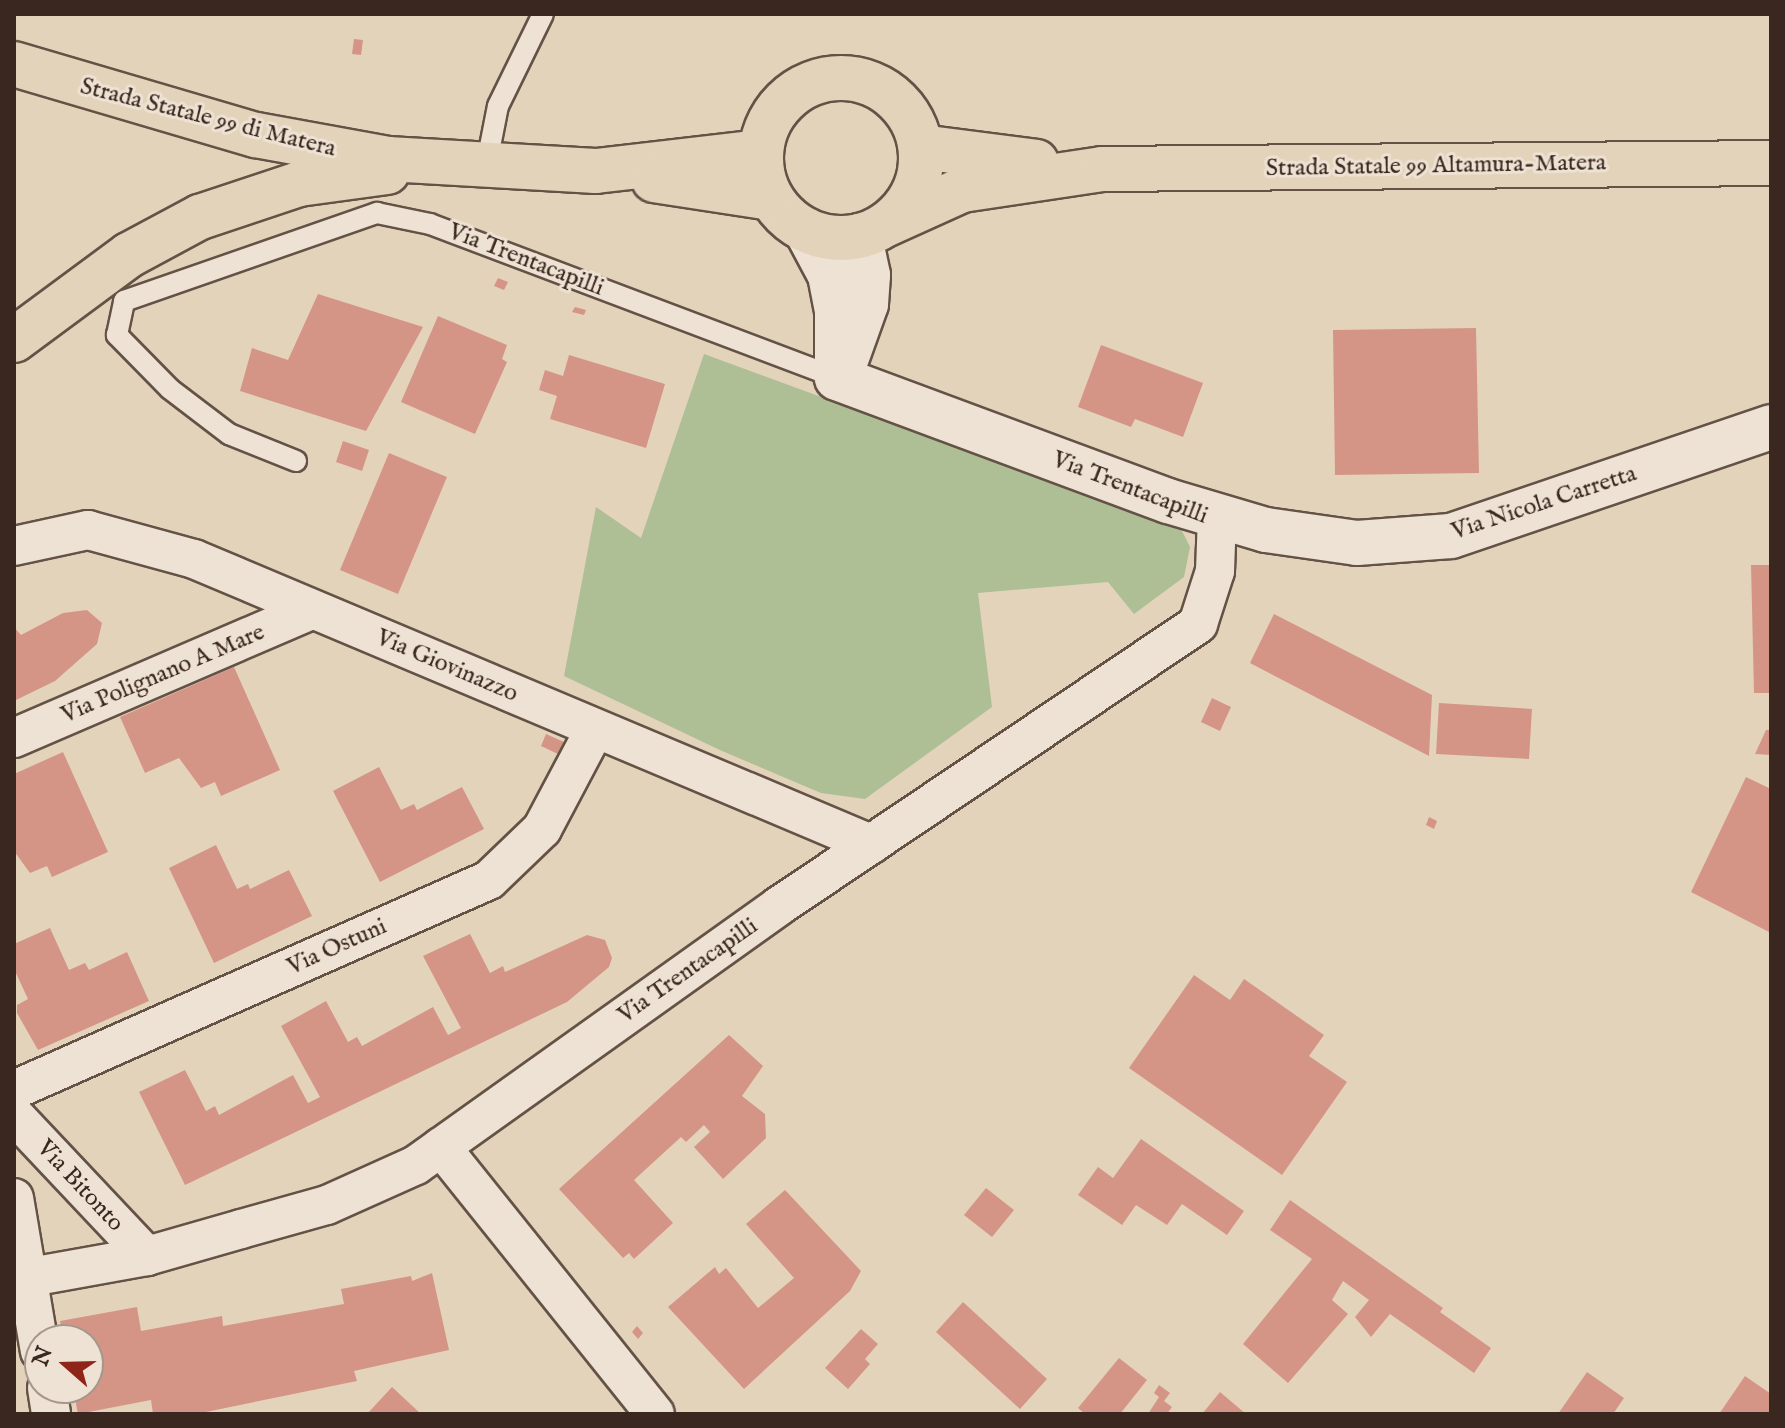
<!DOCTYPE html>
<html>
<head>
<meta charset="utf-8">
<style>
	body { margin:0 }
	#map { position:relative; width:1785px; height:1428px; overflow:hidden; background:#e4d3bb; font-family:"IM FELL English",serif }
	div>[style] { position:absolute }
	.green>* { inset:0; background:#aebe95 }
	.building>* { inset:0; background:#d59586 }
	.roads { filter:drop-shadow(2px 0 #645246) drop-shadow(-2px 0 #645246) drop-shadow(0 2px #645246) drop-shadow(0 -2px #645246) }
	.lane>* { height:20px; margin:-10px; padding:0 10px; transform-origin:10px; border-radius:10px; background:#ede2d3 }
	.street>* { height:38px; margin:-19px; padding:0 19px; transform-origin:19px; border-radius:19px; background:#ede2d3 }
	.secondary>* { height:44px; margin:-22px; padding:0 22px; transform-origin:22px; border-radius:22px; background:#ede2d3 }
	.primary>* { height:44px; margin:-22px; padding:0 22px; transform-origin:22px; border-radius:22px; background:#e4d3bb }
	.primary>.ring { margin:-22px; padding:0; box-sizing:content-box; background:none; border:44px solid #e4d3bb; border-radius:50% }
	span { translate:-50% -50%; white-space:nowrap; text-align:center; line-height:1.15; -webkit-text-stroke:6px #ede2d3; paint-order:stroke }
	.street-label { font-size:24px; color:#3a271f }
	.frame { position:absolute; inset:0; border:16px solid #3a271f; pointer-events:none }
	.north { position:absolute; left:24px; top:1324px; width:80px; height:80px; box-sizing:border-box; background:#ede2d3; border:2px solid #a5978b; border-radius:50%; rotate:290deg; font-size:22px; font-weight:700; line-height:32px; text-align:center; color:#3a271f }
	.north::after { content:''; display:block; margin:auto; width:28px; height:36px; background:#8f2418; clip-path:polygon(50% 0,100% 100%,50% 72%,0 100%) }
</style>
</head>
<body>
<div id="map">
	<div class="green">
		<i style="clip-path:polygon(704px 354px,1181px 529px,1190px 547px,1184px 577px,1134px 614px,1108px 582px,978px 593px,992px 707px,865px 799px,821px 793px,722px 751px,564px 676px,596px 507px,641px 538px)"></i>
	</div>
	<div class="building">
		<i style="clip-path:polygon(354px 39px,363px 40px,361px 55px,352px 54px)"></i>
		<i style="clip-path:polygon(498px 278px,508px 282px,504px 290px,494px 286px)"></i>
		<i style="clip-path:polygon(318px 294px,423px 327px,366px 431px,240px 391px,252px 348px,288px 360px)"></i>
		<i style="clip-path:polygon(575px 307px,586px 310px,584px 315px,572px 312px)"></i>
		<i style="clip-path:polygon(438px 316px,507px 345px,502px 359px,507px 362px,475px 434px,401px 402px)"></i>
		<i style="clip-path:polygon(1476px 328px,1479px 473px,1335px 475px,1333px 330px)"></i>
		<i style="clip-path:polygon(1101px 345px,1203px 383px,1183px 437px,1135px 419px,1131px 427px,1078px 407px)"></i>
		<i style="clip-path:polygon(569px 355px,665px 384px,646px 448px,550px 419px,557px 396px,539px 390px,545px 370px,563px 376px)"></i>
		<i style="clip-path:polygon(343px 441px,369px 450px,362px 471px,336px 462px)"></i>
		<i style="clip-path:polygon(389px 453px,447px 477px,398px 594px,340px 570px)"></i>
		<i style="clip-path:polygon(1751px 565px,1771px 565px,1771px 693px,1754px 693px)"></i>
		<i style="clip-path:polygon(87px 610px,102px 623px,97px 644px,55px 681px,14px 701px,14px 627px,21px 635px,63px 613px)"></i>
		<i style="clip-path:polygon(1274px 614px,1432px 695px,1429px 756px,1250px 663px)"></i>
		<i style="clip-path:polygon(234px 667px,280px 770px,221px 796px,215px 782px,201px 788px,179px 758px,145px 773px,120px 717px)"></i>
		<i style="clip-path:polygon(1212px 698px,1231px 707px,1220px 731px,1201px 722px)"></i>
		<i style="clip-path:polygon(1439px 703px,1532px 709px,1529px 759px,1436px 754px)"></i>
		<i style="clip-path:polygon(1766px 730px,1771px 730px,1771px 755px,1755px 754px)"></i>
		<i style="clip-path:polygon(546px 734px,564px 742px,558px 754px,541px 746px)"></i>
		<i style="clip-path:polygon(63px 752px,108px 852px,52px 877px,47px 866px,30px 873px,14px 851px,14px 774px)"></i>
		<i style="clip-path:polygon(379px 767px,401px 810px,414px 804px,417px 810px,462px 787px,484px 829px,380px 882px,333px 791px)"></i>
		<i style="clip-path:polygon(1746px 777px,1771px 789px,1771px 933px,1691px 892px)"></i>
		<i style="clip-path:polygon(1429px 817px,1437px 821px,1434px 829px,1426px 825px)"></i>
		<i style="clip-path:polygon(216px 845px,237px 889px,248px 884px,250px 889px,289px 870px,312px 916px,214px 963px,169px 868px)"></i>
		<i style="clip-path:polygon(50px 928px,69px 970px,85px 963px,89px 970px,127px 952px,149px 1001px,38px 1050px,17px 1013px,17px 1005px,28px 999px,14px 969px,14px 944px)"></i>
		<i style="clip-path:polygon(470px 934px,490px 973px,503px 966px,505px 972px,587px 935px,605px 940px,612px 958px,609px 967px,567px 1002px,185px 1185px,139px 1092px,185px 1070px,206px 1111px,215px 1106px,219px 1115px,293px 1075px,308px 1103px,320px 1097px,281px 1026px,326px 1001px,348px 1042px,357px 1037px,362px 1046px,433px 1007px,448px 1035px,461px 1028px,423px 956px)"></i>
		<i style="clip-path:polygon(1194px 975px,1230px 1000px,1244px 979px,1324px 1035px,1309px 1056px,1347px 1082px,1282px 1175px,1129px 1068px)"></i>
		<i style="clip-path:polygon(729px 1035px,763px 1066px,742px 1096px,765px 1114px,766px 1138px,723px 1179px,694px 1147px,710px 1132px,704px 1125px,686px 1142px,681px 1137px,634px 1180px,673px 1223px,634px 1259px,629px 1253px,623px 1258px,559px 1189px)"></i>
		<i style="clip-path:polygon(1141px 1139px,1244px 1211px,1227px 1235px,1182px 1204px,1167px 1225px,1136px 1205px,1122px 1225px,1078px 1195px,1098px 1167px,1113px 1178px)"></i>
		<i style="clip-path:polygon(986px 1188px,1014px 1210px,992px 1237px,964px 1215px)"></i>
		<i style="clip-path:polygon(785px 1190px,861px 1271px,850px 1291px,744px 1389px,668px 1307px,715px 1267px,719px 1274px,726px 1268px,758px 1308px,794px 1278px,746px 1224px)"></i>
		<i style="clip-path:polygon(1290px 1200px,1443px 1308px,1440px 1312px,1491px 1348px,1474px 1373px,1390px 1314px,1371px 1337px,1355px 1317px,1369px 1300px,1343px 1281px,1332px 1300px,1348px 1314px,1288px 1383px,1243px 1344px,1312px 1259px,1270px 1230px)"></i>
		<i style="clip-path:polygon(432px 1273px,449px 1350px,354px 1371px,357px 1381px,196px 1414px,153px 1414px,151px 1400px,78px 1414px,73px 1388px,88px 1388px,88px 1340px,64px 1340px,60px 1321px,137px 1307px,141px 1331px,222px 1316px,223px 1326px,344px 1304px,341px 1289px,411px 1276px,412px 1281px)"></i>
		<i style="clip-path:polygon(963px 1302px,1047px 1379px,1020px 1409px,936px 1332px)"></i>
		<i style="clip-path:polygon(637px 1326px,643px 1333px,638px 1339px,632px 1332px)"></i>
		<i style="clip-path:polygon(861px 1329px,878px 1344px,865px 1359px,870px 1364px,848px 1389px,825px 1368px)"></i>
		<i style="clip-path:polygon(1119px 1358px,1147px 1380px,1120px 1414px,1085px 1414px,1078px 1408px)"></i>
		<i style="clip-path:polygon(1587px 1372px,1624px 1398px,1613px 1414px,1558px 1414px)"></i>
		<i style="clip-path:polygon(1745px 1376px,1771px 1394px,1771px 1414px,1719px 1414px)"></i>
		<i style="clip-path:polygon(1159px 1385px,1170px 1393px,1164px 1401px,1172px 1407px,1167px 1414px,1148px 1414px,1159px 1397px,1154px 1393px)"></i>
		<i style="clip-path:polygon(392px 1387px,421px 1414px,367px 1414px)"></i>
		<i style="clip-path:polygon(1220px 1392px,1246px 1414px,1202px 1414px)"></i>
	</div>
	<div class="roads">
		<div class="lane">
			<i style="left:486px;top:167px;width:62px;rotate:-78.9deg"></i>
			<i style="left:498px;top:106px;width:102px;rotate:-63.9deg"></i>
			<i style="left:296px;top:461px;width:72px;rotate:-158.1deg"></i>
			<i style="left:229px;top:434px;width:74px;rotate:-142.7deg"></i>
			<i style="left:170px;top:389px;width:76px;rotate:-134.5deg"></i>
			<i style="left:117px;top:335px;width:35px;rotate:-78deg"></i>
			<i style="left:124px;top:301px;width:268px;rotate:-19.2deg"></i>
			<i style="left:377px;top:213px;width:54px;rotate:11.7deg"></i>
			<i style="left:430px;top:224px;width:435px;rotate:20.7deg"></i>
		</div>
		<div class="street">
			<i style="left:14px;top:546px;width:76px;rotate:-12.2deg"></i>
			<i style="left:88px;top:530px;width:110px;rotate:15.3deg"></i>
			<i style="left:194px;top:559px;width:735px;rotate:22.83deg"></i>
			<i style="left:14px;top:738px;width:323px;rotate:-23.3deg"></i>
			<i style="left:14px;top:1090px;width:519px;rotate:-23.85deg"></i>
			<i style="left:489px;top:880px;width:74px;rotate:-43.9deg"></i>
			<i style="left:542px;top:829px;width:113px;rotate:-62.1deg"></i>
			<i style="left:14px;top:1115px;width:194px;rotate:46.7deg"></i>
			<i style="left:441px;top:1147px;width:342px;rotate:51.3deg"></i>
			<i style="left:14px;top:1198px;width:155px;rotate:80.4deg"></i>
			<i style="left:14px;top:1280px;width:135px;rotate:-10.2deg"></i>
			<i style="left:147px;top:1256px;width:98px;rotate:-16deg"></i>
			<i style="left:241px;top:1229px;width:89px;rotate:-15.6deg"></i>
			<i style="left:327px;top:1205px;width:98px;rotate:-24.2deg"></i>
			<i style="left:416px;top:1165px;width:446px;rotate:-35.5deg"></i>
			<i style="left:779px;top:906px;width:505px;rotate:-33.94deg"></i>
			<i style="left:1198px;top:624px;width:56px;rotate:-72.2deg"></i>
			<i style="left:1215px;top:571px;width:55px;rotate:-87.9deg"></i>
			<i style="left:47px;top:1388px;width:26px;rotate:81deg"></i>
		</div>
		<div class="secondary">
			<i style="left:806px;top:230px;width:51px;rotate:61.9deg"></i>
			<i style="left:830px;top:275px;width:38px;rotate:79deg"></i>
			<i style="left:837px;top:312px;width:66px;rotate:90deg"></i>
			<i style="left:847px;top:357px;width:56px;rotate:-70.3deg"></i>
			<i style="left:866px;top:304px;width:29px;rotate:-86deg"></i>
			<i style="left:868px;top:275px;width:40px;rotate:-102deg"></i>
			<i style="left:837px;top:378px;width:353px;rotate:20.4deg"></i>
			<i style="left:1168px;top:501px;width:102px;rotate:16.5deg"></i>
			<i style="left:1266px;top:530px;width:92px;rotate:8.1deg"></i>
			<i style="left:1357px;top:543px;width:94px;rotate:-4.3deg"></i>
			<i style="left:1451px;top:536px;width:338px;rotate:-18.8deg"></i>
		</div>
		<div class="primary">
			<i style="left:14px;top:64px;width:252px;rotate:16.4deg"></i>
			<i style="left:256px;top:135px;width:134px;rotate:10.3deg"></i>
			<i style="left:388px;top:159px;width:208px;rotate:3.3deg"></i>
			<i style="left:596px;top:171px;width:166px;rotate:-6.6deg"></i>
			<i class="ring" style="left:761px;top:78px;width:116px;height:116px"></i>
			<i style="left:921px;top:147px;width:116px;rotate:7.4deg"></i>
			<i style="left:654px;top:180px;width:118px;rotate:8.7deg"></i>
			<i style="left:887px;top:224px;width:82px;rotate:-24.4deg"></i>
			<i style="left:962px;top:190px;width:142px;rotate:-8.5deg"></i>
			<i style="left:1102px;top:169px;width:669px;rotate:-0.51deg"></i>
			<i style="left:14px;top:340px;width:143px;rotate:-36.5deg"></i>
			<i style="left:129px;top:255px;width:81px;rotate:-28.2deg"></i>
			<i style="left:200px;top:217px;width:104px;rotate:-18.4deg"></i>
			<i style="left:299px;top:184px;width:89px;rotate:-7.8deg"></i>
		</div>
	</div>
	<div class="street-label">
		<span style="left:208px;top:118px;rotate:14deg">Strada Statale 99 di Matera</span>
		<span style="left:1436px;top:166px;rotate:-1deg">Strada Statale 99 Altamura-Matera</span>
		<span style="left:526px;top:260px;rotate:21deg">Via Trentacapilli</span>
		<span style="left:1130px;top:488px;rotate:21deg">Via Trentacapilli</span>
		<span style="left:1544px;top:503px;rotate:-18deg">Via Nicola Carretta</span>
		<span style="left:447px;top:666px;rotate:23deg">Via Giovinazzo</span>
		<span style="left:163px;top:674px;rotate:-23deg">Via Polignano A Mare</span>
		<span style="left:337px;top:947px;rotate:-24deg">Via Ostuni</span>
		<span style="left:688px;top:971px;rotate:-35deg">Via Trentacapilli</span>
		<span style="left:80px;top:1186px;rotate:47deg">Via Bitonto</span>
	</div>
	<div class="frame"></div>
	<div class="north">N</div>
</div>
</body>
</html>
